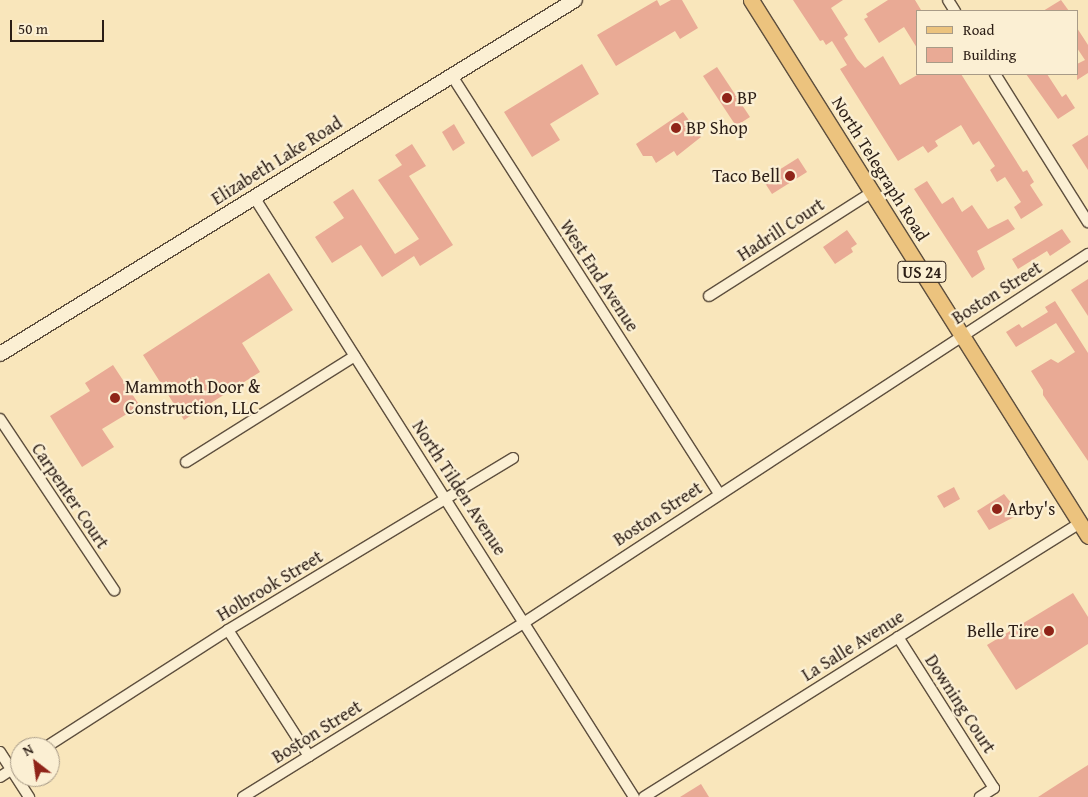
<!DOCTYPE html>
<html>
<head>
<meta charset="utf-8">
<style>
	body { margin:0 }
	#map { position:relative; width:1088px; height:797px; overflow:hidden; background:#f9e6bb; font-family:"Gentium Book Plus",serif }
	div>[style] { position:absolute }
	.building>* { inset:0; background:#e9aa95 }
	.roads { filter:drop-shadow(1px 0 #5e4f3e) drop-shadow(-1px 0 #5e4f3e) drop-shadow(0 1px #5e4f3e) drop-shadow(0 -1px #5e4f3e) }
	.minor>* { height:10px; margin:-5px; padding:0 5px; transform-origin:5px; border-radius:5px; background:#fbefd3 }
	.secondary>* { height:14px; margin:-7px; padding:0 7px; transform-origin:7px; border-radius:7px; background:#fbefd3 }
	.primary>* { height:15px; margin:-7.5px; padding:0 7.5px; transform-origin:7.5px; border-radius:7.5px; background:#ecc37e }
	.dots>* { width:14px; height:14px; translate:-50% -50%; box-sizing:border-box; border:2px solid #fbefd3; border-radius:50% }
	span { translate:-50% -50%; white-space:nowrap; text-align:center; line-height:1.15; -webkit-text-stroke:4.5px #fbefd3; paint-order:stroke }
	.shield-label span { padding:1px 4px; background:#fbefd3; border:1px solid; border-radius:4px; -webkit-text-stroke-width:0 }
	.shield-label { font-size:16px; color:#2b1d15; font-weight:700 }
	.poi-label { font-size:18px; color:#2b1d15 }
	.left { translate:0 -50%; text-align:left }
	.right { translate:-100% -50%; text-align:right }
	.street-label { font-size:18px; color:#2b1d15 }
	.legend { position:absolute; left:916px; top:10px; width:162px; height:65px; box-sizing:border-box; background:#fbefd3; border:1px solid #a89b87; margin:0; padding:6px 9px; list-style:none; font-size:15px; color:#2b1d15 }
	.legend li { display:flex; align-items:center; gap:10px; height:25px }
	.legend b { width:25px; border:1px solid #a89b87 }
	.north { position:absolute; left:10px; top:737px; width:50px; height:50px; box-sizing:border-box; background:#fbefd3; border:1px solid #a89b87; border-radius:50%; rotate:330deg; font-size:14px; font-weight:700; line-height:20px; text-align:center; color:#2b1d15 }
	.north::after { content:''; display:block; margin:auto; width:18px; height:22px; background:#8f2418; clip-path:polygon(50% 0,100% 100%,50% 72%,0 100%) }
	.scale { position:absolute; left:10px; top:20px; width:94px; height:22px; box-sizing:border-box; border:2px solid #2b1d15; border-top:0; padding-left:6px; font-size:15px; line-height:18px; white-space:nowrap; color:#2b1d15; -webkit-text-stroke:4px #fbefd3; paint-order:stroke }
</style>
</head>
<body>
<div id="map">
	<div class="building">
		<i style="clip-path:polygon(657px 0,660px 6px,671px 0,682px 0,698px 28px,680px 39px,675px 31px,616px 66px,597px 35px)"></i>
		<i style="clip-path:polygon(793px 0,843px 0,831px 8px,848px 35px,844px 38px,857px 59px,865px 68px,883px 56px,900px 85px,919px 74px,961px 74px,1023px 172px,1027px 170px,1034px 182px,1030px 185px,1043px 205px,1021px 219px,1014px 207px,1021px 202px,1005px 177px,997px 182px,990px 170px,995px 166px,979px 141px,973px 145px,961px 125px,935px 141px,938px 146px,928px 153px,923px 146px,898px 161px,840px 69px,847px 65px,832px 41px,826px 45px,823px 40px,820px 41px)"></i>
		<i style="clip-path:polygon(888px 0,915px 0,921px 10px,917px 11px,917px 48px,904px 27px,879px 43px,864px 19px,868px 17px,866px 14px)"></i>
		<i style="clip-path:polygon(1061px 0,1069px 11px,1043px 11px)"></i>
		<i style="clip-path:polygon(1077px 28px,1088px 45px,1088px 73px,1077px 80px,1077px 64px,1085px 60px,1077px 48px)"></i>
		<i style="clip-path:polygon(582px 64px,599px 94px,550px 124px,560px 140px,532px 157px,504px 112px)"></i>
		<i style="clip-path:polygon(717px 67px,750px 117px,736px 126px,703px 76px)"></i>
		<i style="clip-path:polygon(1026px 74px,1047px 74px,1062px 97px,1066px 94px,1075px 108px,1058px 119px)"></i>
		<i style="clip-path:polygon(683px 112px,701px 137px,677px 156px,674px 151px,656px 163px,652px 156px,643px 156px,636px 144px)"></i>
		<i style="clip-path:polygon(454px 124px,465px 143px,453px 151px,442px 132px)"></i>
		<i style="clip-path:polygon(1088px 135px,1088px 170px,1072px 145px)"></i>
		<i style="clip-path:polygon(412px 144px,426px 166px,409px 176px,453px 245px,420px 266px,414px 256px,382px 277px,361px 245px,332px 263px,315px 237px,344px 218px,333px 202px,353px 189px,395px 254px,419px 239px,378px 180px,402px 165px,395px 155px)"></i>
		<i style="clip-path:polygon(798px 158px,807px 172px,772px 194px,763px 180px)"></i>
		<i style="clip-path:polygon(927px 181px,942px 204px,953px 197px,962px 212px,972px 205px,988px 229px,1008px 219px,1015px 229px,977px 251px,985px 269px,972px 278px,914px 189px)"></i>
		<i style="clip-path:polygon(1062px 229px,1071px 242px,1050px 256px,1047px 251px,1018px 269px,1012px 259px)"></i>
		<i style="clip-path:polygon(847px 230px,857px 244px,851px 248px,853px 252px,835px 264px,823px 247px)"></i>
		<i style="clip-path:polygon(269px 273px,293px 310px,242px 343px,260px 372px,184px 420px,143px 355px)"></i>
		<i style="clip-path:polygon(1088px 279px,1088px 316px,1071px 290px)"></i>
		<i style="clip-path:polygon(1055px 301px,1088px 353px,1088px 461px,1043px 395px,1043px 390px,1031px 371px,1051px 359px,1058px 363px,1075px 352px,1056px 323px,1016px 347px,1006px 332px,1019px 324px,1022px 328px,1048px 312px,1045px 307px)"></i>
		<i style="clip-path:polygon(113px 365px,140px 406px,102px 429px,114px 447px,82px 467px,50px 416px,90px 391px,85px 383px)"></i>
		<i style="clip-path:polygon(954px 487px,960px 499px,944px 508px,937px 496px)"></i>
		<i style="clip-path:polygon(1004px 494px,1020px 514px,989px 530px,977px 511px)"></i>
		<i style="clip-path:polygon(1073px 593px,1088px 617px,1088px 644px,1016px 690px,987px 645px)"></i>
		<i style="clip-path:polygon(1088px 765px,1088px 797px,1038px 797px,1069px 777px)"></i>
		<i style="clip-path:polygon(701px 784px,709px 797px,680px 797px)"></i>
	</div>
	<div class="roads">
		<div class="minor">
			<i style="left:948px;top:0;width:13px;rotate:58deg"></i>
			<i style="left:995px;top:74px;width:175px;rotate:57.9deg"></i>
			<i style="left:452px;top:76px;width:495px;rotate:57.4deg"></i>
			<i style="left:254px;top:197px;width:710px;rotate:57.65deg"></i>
			<i style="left:709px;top:296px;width:193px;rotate:-32.5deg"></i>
			<i style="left:0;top:419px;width:206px;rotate:56.3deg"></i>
			<i style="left:186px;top:462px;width:199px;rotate:-32.1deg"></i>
			<i style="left:228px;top:630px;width:150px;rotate:57.3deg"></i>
			<i style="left:898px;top:637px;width:179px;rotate:57.6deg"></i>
			<i style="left:994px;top:788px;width:17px;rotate:147deg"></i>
			<i style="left:46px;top:747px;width:216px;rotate:-32.7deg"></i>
			<i style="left:228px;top:630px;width:333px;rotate:-31.1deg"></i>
			<i style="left:0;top:752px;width:54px;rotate:57.2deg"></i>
			<i style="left:0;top:777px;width:24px;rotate:-33deg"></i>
			<i style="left:243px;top:797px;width:332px;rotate:-31.8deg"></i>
			<i style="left:525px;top:622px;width:673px;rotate:-33.17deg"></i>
			<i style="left:644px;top:797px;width:515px;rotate:-32.15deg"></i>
		</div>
		<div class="secondary">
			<i style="left:0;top:354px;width:675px;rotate:-31.62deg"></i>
		</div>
		<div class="primary">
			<i style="left:751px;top:0;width:633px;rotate:57.84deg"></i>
		</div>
	</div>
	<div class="dots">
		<i style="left:727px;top:98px;background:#8f2418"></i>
		<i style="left:676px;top:128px;background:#8f2418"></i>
		<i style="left:790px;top:176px;background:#8f2418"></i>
		<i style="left:115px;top:398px;background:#8f2418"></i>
		<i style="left:997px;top:509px;background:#8f2418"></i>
		<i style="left:1049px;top:631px;background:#8f2418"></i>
	</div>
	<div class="shield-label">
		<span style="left:922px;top:272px">US 24</span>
	</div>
	<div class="poi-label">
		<span class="left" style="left:737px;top:98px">BP</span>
		<span class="left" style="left:686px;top:128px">BP Shop</span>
		<span class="right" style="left:780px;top:176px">Taco Bell</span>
		<span class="left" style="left:125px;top:398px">Mammoth Door &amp;<br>Construction, LLC</span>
		<span class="left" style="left:1007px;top:509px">Arby's</span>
		<span class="right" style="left:1039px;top:631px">Belle Tire</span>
	</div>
	<div class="street-label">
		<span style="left:277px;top:161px;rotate:-32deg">Elizabeth Lake Road</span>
		<span style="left:880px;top:169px;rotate:58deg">North Telegraph Road</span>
		<span style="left:781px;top:230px;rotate:-33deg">Hadrill Court</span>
		<span style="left:599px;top:276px;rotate:57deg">West End Avenue</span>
		<span style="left:997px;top:293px;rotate:-32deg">Boston Street</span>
		<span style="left:459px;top:488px;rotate:57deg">North Tilden Avenue</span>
		<span style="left:70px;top:496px;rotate:56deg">Carpenter Court</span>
		<span style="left:658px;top:514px;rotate:-33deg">Boston Street</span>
		<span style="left:270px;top:586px;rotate:-31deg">Holbrook Street</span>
		<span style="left:853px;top:646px;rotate:-32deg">La Salle Avenue</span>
		<span style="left:960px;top:704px;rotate:57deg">Downing Court</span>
		<span style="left:317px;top:732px;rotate:-32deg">Boston Street</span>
	</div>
	<ul class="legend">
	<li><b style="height:6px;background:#ecc37e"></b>Road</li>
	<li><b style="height:14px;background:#e9aa95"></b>Building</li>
	</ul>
	<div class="north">N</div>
	<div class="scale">50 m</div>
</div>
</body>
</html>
